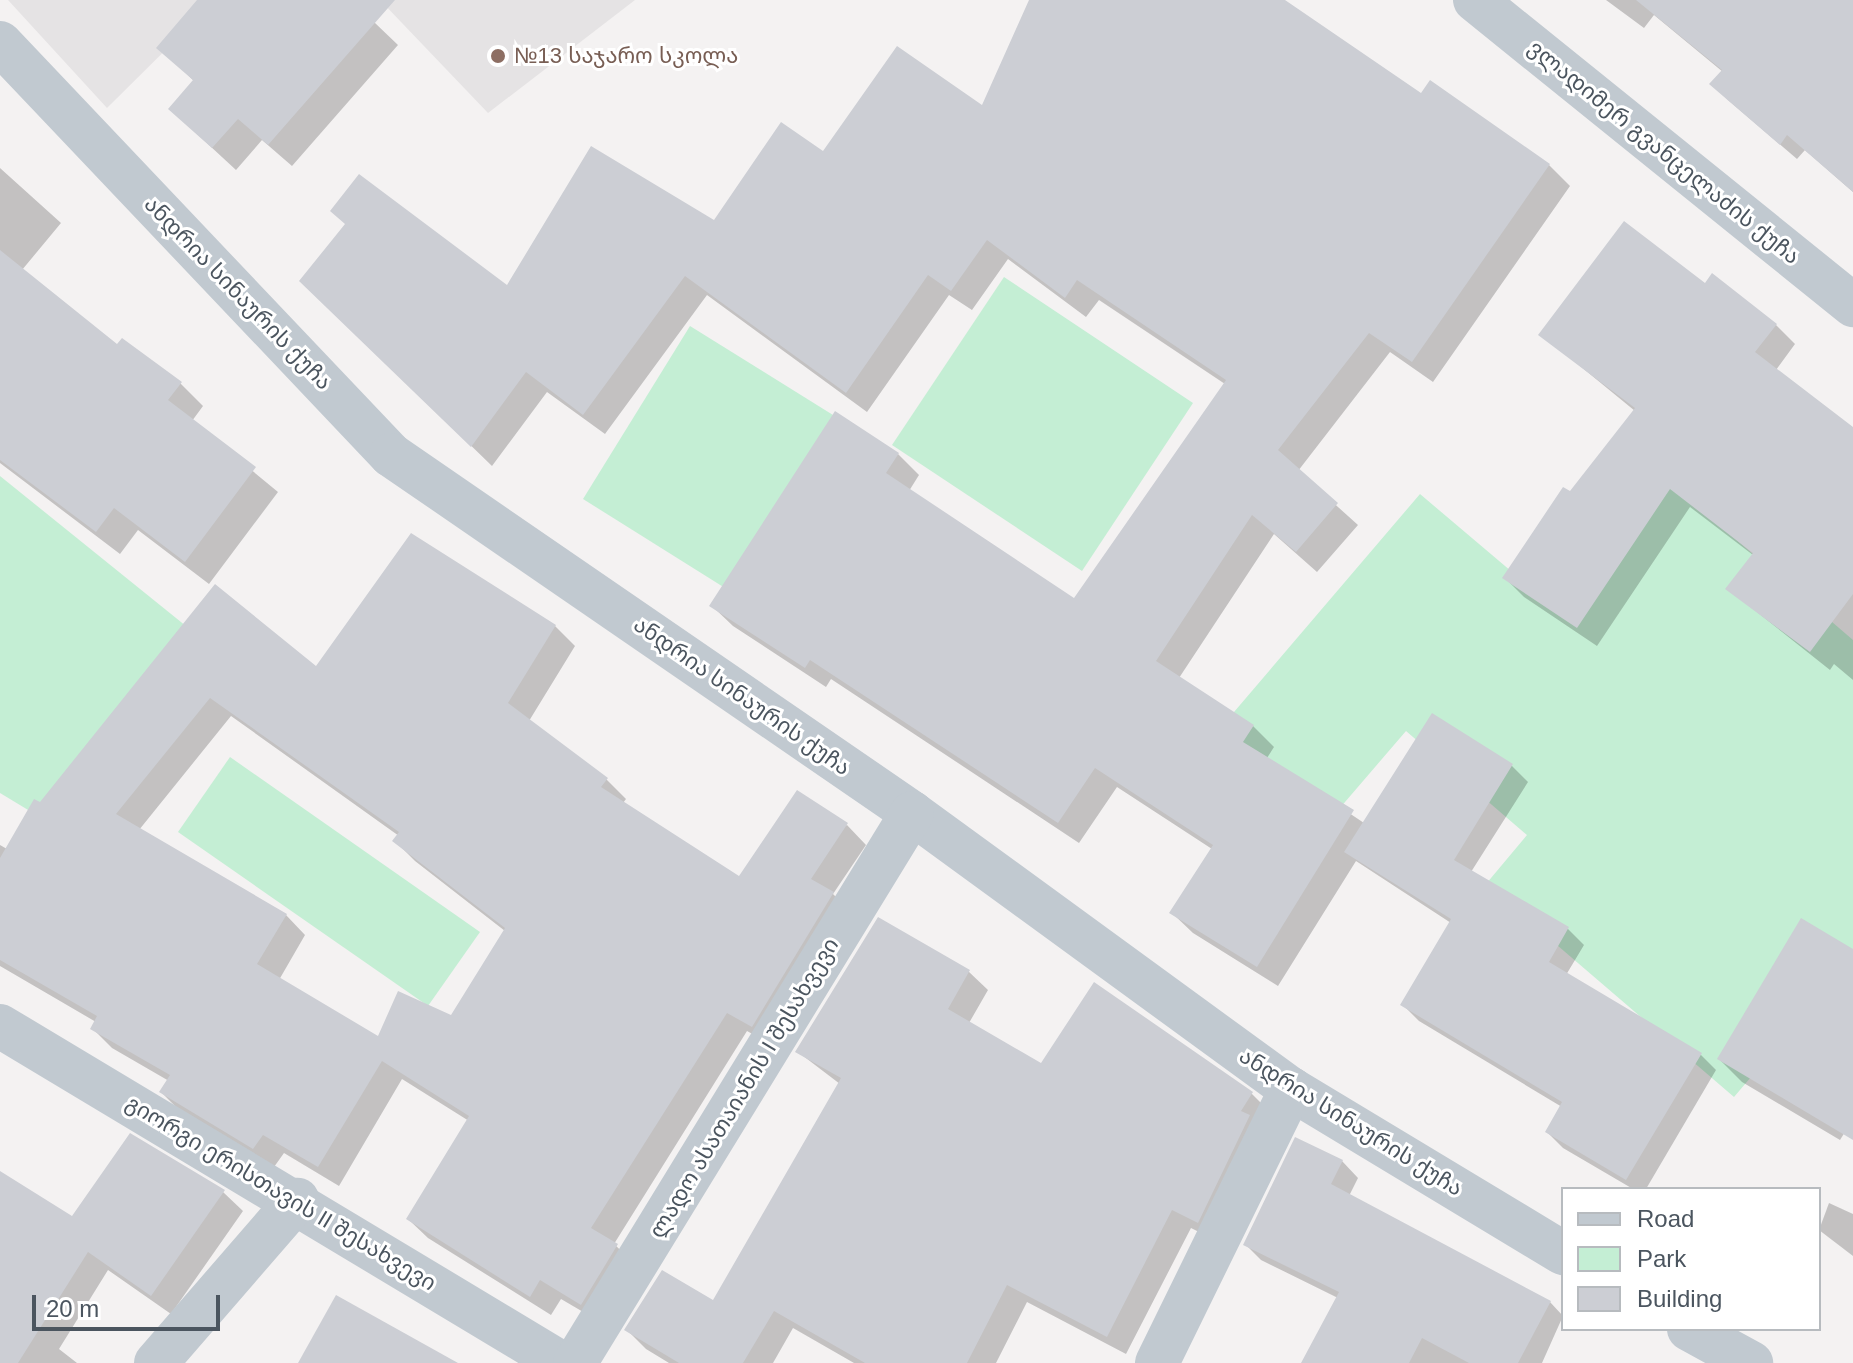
<!DOCTYPE html>
<html>
<head>
<meta charset="utf-8">
<style>
	body { margin:0 }
	#map { position:relative; width:1853px; height:1363px; overflow:hidden; background:#f4f2f2; font-family:Helvetica,"Noto Sans Georgian",sans-serif }
	div>[style] { position:absolute }
	.education>* { inset:0; background:#e5e3e4 }
	.green>* { inset:0; background:#c4eed4 }
	.shadow>* { inset:0; background:#0003 }
	.building>* { inset:0; background:#ccced4 }
	.minor>* { height:44px; margin:-22px; padding:0 22px; transform-origin:22px; border-radius:22px; background:#c1c9d0 }
	.dots>* { width:22px; height:22px; translate:-50% -50%; box-sizing:border-box; border:4px solid #fff; border-radius:50% }
	span { translate:-50% -50%; white-space:nowrap; text-align:center; line-height:1.15; -webkit-text-stroke:6px #fff; paint-order:stroke }
	.education-label { font-size:22px; color:#785e54 }
	.left { translate:0 -50%; text-align:left }
	.street-label { font-size:22px; color:#4b555f }
	.legend { position:absolute; left:1561px; top:1187px; width:260px; height:144px; box-sizing:border-box; background:#fff; border:2px solid #b7bbbf; margin:0; padding:10px 14px; list-style:none; font-size:24px; color:#4b555f }
	.legend li { display:flex; align-items:center; gap:16px; height:40px }
	.legend b { width:40px; border:2px solid #b7bbbf }
	.scale { position:absolute; left:32px; top:1295px; width:188px; height:36px; box-sizing:border-box; border:4px solid #4b555f; border-top:0; padding-left:10px; font-size:24px; line-height:28px; white-space:nowrap; color:#4b555f; -webkit-text-stroke:6px #fff; paint-order:stroke }
</style>
</head>
<body>
<div id="map">
	<div class="education">
		<i style="clip-path:polygon(8px 0,216px 0,107px 108px)"></i>
		<i style="clip-path:polygon(380px 0,635px 0,488px 113px)"></i>
	</div>
	<div class="green">
		<i style="clip-path:polygon(1004px 277px,1193px 403px,1082px 571px,892px 445px)"></i>
		<i style="clip-path:polygon(690px 326px,833px 415px,725px 588px,583px 499px)"></i>
		<i style="clip-path:polygon(0 476px,207px 643px,58px 828px,0 793px)"></i>
		<i style="clip-path:polygon(1669px 482px,1853px 640px,1853px 957px,1734px 1097px,1486px 884px,1527px 835px,1406px 731px,1333px 816px,1199px 753px,1420px 494px,1558px 611px)"></i>
		<i style="clip-path:polygon(230px 757px,480px 932px,428px 1006px,178px 832px)"></i>
	</div>
	<div class="shadow">
		<i style="clip-path:polygon(200px 0,351px 0,398px 45px,292px 166px,262px 140px,236px 170px,170px 109px,195px 82px,159px 47px)"></i>
		<i style="clip-path:polygon(1073px 0,1282px 0,1421px 96px,1549px 165px,1570px 186px,1433px 382px,1390px 352px,1298px 471px,1358px 525px,1317px 572px,1274px 534px,1179px 678px,1253px 726px,1274px 747px,1267px 758px,1364px 823px,1432px 715px,1512px 766px,1528px 782px,1471px 872px,1568px 929px,1584px 945px,1566px 975px,1700px 1054px,1716px 1070px,1646px 1189px,1633px 1189px,1563px 1148px,1547px 1132px,1562px 1107px,1419px 1021px,1403px 1005px,1451px 923px,1356px 861px,1278px 986px,1193px 933px,1172px 913px,1212px 849px,1117px 787px,1079px 843px,831px 679px,826px 687px,733px 626px,712px 606px,898px 454px,919px 475px,909px 491px,1075px 600px,1225px 384px,1099px 300px,1086px 317px,1008px 259px,972px 310px,949px 295px,867px 412px,707px 295px,605px 434px,547px 392px,492px 466px,322px 301px,507px 288px,715px 223px,824px 153px,983px 108px)"></i>
		<i style="clip-path:polygon(1606px 0,1853px 0,1853px 192px,1805px 150px,1797px 159px,1728px 100px,1712px 84px,1723px 72px,1654px 15px,1644px 28px)"></i>
		<i style="clip-path:polygon(0 168px,61px 223px,22px 270px,118px 347px,180px 383px,203px 406px,192px 421px,278px 492px,209px 584px,138px 530px,120px 554px,0 463px)"></i>
		<i style="clip-path:polygon(1705px 285px,1776px 325px,1795px 344px,1776px 370px,1853px 428px,1853px 680px,1834px 664px,1830px 670px,1728px 589px,1753px 555px,1690px 507px,1597px 646px,1524px 597px,1505px 578px,1635px 411px,1541px 334px)"></i>
		<i style="clip-path:polygon(evenodd,216px 587px,317px 668px,555px 626px,575px 646px,529px 721px,606px 779px,626px 799px,623px 803px,740px 879px,847px 825px,866px 845px,833px 894px,853px 914px,772px 1045px,747px 1031px,614px 1244px,637px 1266px,602px 1323px,561px 1299px,551px 1315px,428px 1238px,408px 1219px,469px 1121px,402px 1079px,339px 1186px,284px 1153px,274px 1167px,181px 1112px,161px 1092px,169px 1081px,112px 1048px,92px 1028px,96px 1022px,0 966px,0 845px,7px 849px,216px 587px,231px 716px,399px 836px,395px 841px,415px 861px,505px 931px,452px 1017px,379px 1039px,279px 980px,305px 935px,286px 915px,139px 830px,231px 716px)"></i>
		<i style="clip-path:polygon(1853px 951px,1853px 1119px,1840px 1140px,1742px 1082px,1719px 1059px)"></i>
		<i style="clip-path:polygon(968px 971px,988px 990px,969px 1023px,1041px 1065px,1252px 1094px,1271px 1113px,1217px 1241px,1191px 1228px,1126px 1354px,1027px 1302px,996px 1363px,854px 1363px,793px 1328px,773px 1363px,669px 1363px,646px 1349px,627px 1330px,713px 1302px,840px 1084px,798px 1052px)"></i>
		<i style="clip-path:polygon(1342px 1161px,1358px 1178px,1349px 1196px,1550px 1302px,1563px 1316px,1542px 1363px,1304px 1363px,1338px 1298px,1261px 1260px,1245px 1244px)"></i>
		<i style="clip-path:polygon(0 1173px,73px 1219px,223px 1192px,243px 1211px,171px 1314px,108px 1270px,59px 1349px,77px 1363px,0 1363px)"></i>
		<i style="clip-path:polygon(1829px 1203px,1853px 1214px,1853px 1256px,1819px 1230px)"></i>
	</div>
	<div class="building">
		<i style="clip-path:polygon(197px 0,395px 0,268px 145px,238px 119px,212px 148px,168px 109px,193px 80px,156px 48px)"></i>
		<i style="clip-path:polygon(1029px 0,1285px 0,1421px 93px,1430px 80px,1550px 164px,1412px 362px,1369px 333px,1278px 450px,1338px 503px,1296px 552px,1252px 515px,1156px 661px,1254px 725px,1243px 742px,1354px 810px,1257px 967px,1169px 913px,1213px 845px,1095px 768px,1058px 823px,810px 660px,805px 668px,709px 606px,835px 411px,899px 453px,886px 473px,1074px 598px,1226px 380px,1077px 280px,1065px 298px,987px 240px,951px 291px,928px 275px,846px 393px,685px 276px,583px 415px,526px 372px,471px 447px,299px 281px,345px 224px,330px 211px,359px 174px,507px 285px,591px 146px,714px 220px,781px 122px,823px 151px,897px 46px,982px 105px)"></i>
		<i style="clip-path:polygon(1636px 0,1853px 0,1853px 192px,1787px 135px,1780px 145px,1709px 84px,1722px 70px)"></i>
		<i style="clip-path:polygon(1624px 221px,1705px 283px,1712px 273px,1777px 324px,1755px 352px,1853px 427px,1853px 594px,1810px 652px,1725px 589px,1753px 553px,1670px 489px,1577px 628px,1502px 578px,1563px 487px,1570px 491px,1635px 408px,1538px 335px)"></i>
		<i style="clip-path:polygon(0 250px,117px 344px,122px 338px,182px 382px,168px 400px,256px 467px,185px 562px,114px 508px,96px 532px,0 460px)"></i>
		<i style="clip-path:polygon(evenodd,411px 533px,556px 625px,508px 703px,608px 778px,601px 787px,739px 876px,797px 790px,848px 823px,811px 879px,834px 892px,752px 1027px,727px 1013px,591px 1228px,618px 1244px,581px 1305px,540px 1280px,530px 1297px,406px 1219px,469px 1116px,382px 1061px,318px 1167px,263px 1135px,253px 1149px,159px 1092px,170px 1075px,90px 1029px,97px 1016px,0 960px,0 858px,34px 799px,40px 802px,215px 584px,316px 666px,411px 533px,210px 698px,399px 832px,392px 841px,505px 928px,451px 1015px,398px 991px,378px 1036px,257px 964px,287px 914px,116px 814px,210px 698px)"></i>
		<i style="clip-path:polygon(1432px 713px,1513px 764px,1454px 860px,1569px 927px,1549px 962px,1702px 1053px,1626px 1180px,1545px 1132px,1562px 1102px,1400px 1005px,1451px 919px,1344px 852px)"></i>
		<i style="clip-path:polygon(878px 917px,970px 970px,948px 1009px,1041px 1063px,1094px 982px,1253px 1092px,1241px 1111px,1250px 1115px,1198px 1223px,1172px 1210px,1107px 1337px,1007px 1285px,967px 1363px,865px 1363px,774px 1311px,743px 1363px,679px 1363px,624px 1330px,662px 1270px,713px 1300px,841px 1078px,795px 1052px)"></i>
		<i style="clip-path:polygon(1801px 918px,1853px 949px,1853px 1140px,1717px 1059px)"></i>
		<i style="clip-path:polygon(130px 1133px,225px 1190px,151px 1296px,88px 1252px,18px 1363px,0 1363px,0 1171px,72px 1216px)"></i>
		<i style="clip-path:polygon(1295px 1137px,1343px 1160px,1331px 1184px,1551px 1301px,1518px 1363px,1469px 1363px,1422px 1338px,1409px 1363px,1301px 1363px,1339px 1292px,1243px 1245px)"></i>
		<i style="clip-path:polygon(336px 1295px,458px 1363px,298px 1363px)"></i>
	</div>
	<div class="minor">
		<i style="left:1475px;top:0;width:486px;rotate:38.9deg"></i>
		<i style="left:0;top:43px;width:568px;rotate:46.5deg"></i>
		<i style="left:391px;top:455px;width:632px;rotate:34.49deg"></i>
		<i style="left:912px;top:813px;width:469px;rotate:36.1deg"></i>
		<i style="left:1291px;top:1089px;width:318px;rotate:31.1deg"></i>
		<i style="left:0;top:1026px;width:654px;rotate:30.99deg"></i>
		<i style="left:1689px;top:1329px;width:71px;rotate:28.7deg"></i>
		<i style="left:156px;top:1363px;width:216px;rotate:-49.1deg"></i>
		<i style="left:575px;top:1363px;width:645px;rotate:-58.5deg"></i>
		<i style="left:1157px;top:1363px;width:305px;rotate:-63.9deg"></i>
	</div>
	<div class="dots">
		<i style="left:498px;top:56px;background:#8d6e63"></i>
	</div>
	<div class="education-label">
		<span class="left" style="left:514px;top:56px">№13 საჯარო სკოლა</span>
	</div>
	<div class="street-label">
		<span style="left:1664px;top:152px;rotate:39deg">ვლადიმერ გვანცელაძის ქუჩა</span>
		<span style="left:238px;top:293px;rotate:46deg">ანდრია სინაურის ქუჩა</span>
		<span style="left:742px;top:696px;rotate:35deg">ანდრია სინაურის ქუჩა</span>
		<span style="left:744px;top:1088px;rotate:-59deg">ლადო ასათაიანის I შესახვევი</span>
		<span style="left:1351px;top:1122px;rotate:32deg">ანდრია სინაურის ქუჩა</span>
		<span style="left:281px;top:1193px;rotate:31deg">გიორგი ერისთავის II შესახვევი</span>
	</div>
	<ul class="legend">
	<li><b style="height:10px;background:#c1c9d0"></b>Road</li>
	<li><b style="height:22px;background:#c4eed4"></b>Park</li>
	<li><b style="height:22px;background:#ccced4"></b>Building</li>
	</ul>
	<div class="scale">20 m</div>
</div>
</body>
</html>
